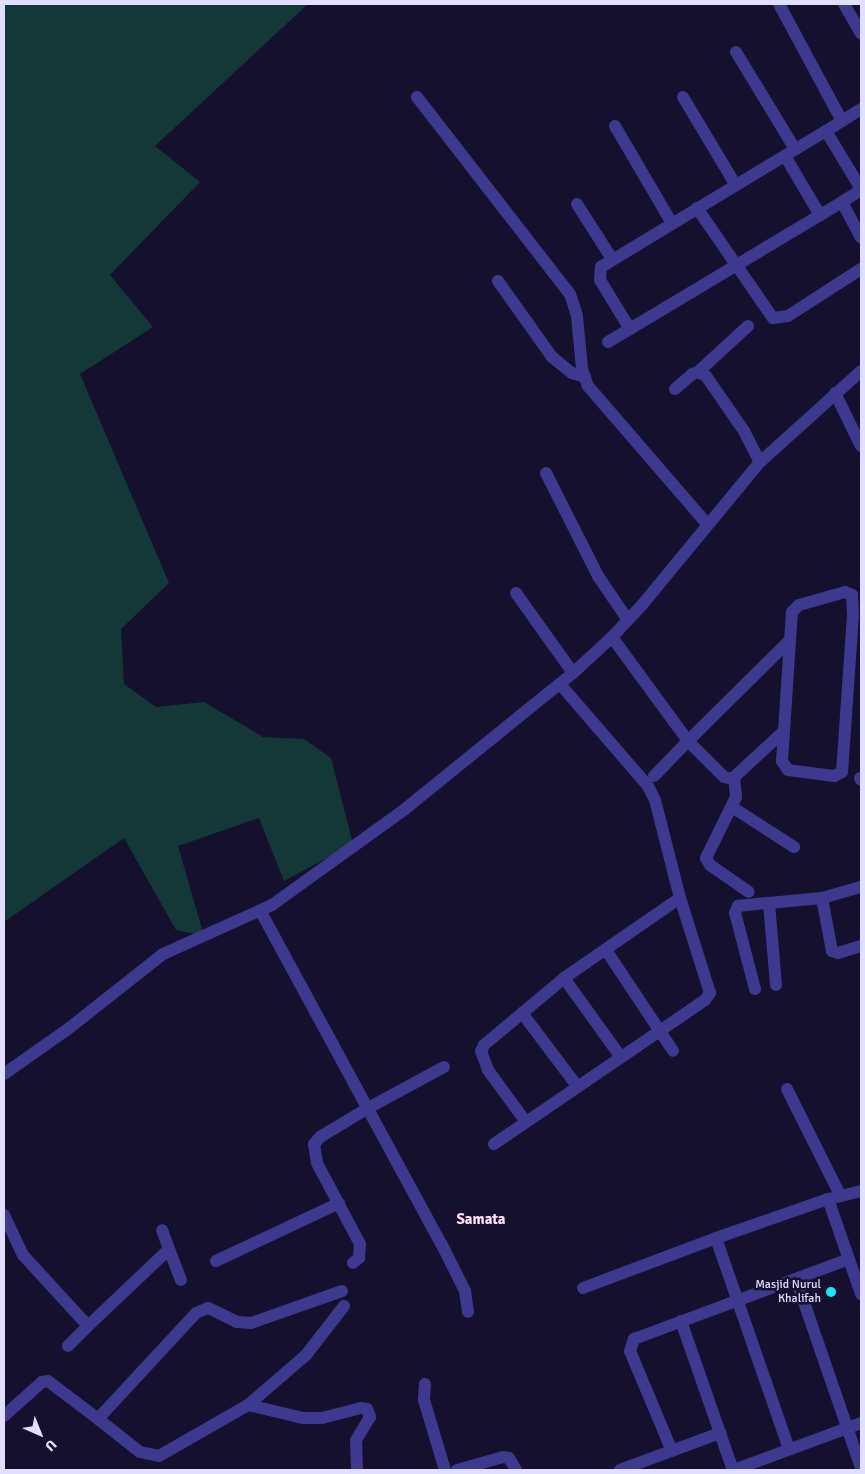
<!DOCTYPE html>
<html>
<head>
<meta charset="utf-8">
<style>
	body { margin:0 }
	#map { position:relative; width:865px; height:1474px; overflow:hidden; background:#15102e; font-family:Signika,sans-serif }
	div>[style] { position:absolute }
	.green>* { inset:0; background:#133837 }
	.street>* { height:12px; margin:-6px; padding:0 6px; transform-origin:6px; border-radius:6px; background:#3c398f }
	.dots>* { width:14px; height:14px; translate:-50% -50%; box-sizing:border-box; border:2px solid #15102e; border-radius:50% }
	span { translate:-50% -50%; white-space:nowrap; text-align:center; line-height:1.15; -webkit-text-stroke:5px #15102e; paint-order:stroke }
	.poi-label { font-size:12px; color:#e1deff }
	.right { translate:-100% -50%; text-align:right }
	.quarter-label { font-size:15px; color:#ffe0f4; font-weight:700 }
	.frame { position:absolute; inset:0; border:5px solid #e1deff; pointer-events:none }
	.north { position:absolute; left:15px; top:1409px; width:50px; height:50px; -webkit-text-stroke:4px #15102e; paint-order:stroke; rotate:136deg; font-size:14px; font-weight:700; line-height:20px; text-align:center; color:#e1deff }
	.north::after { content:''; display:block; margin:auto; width:18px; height:22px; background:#e1deff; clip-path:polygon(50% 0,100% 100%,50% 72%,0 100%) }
</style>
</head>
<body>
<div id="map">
	<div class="green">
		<i style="clip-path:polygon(4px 4px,308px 4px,155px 146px,200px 182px,110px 275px,153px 327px,80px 374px,169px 583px,121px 629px,124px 684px,156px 707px,204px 702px,263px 737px,304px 739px,331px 758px,353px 844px,284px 881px,259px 818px,178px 846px,204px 936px,176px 930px,124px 838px,4px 922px)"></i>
	</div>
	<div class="street">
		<i style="left:779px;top:4px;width:133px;rotate:61.7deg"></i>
		<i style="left:844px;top:4px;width:34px;rotate:60deg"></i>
		<i style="left:736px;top:52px;width:114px;rotate:58.7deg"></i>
		<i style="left:417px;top:97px;width:249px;rotate:52.2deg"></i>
		<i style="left:570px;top:294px;width:23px;rotate:72deg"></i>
		<i style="left:577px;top:316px;width:53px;rotate:84.6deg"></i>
		<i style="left:582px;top:369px;width:18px;rotate:71deg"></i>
		<i style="left:588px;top:386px;width:182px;rotate:49.2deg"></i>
		<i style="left:683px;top:97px;width:101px;rotate:59.1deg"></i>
		<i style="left:861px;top:109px;width:41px;rotate:147.8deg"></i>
		<i style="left:826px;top:131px;width:68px;rotate:58.9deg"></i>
		<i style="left:615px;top:126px;width:111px;rotate:59.7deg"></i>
		<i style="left:785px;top:156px;width:69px;rotate:59.3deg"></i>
		<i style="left:861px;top:190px;width:22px;rotate:148deg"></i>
		<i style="left:842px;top:202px;width:40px;rotate:62deg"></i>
		<i style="left:577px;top:204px;width:65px;rotate:57.5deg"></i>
		<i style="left:697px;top:208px;width:134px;rotate:55.4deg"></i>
		<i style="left:773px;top:318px;width:15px;rotate:-8deg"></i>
		<i style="left:788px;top:316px;width:87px;rotate:-32.8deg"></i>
		<i style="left:498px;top:281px;width:93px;rotate:54.6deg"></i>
		<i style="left:552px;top:357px;width:26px;rotate:39deg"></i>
		<i style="left:572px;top:373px;width:14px;rotate:17deg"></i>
		<i style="left:630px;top:329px;width:57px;rotate:-121.5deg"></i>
		<i style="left:600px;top:280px;width:13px;rotate:-86deg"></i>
		<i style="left:601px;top:267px;width:263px;rotate:-31.2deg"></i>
		<i style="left:608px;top:342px;width:273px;rotate:-30.9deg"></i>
		<i style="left:698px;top:372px;width:68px;rotate:-42.6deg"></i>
		<i style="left:675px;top:389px;width:23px;rotate:-41deg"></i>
		<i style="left:692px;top:374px;width:6px;rotate:-18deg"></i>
		<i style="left:698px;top:372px;width:9px;rotate:27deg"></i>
		<i style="left:706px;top:376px;width:67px;rotate:55.4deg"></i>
		<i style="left:744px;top:431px;width:35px;rotate:63deg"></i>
		<i style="left:835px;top:393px;width:59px;rotate:63.9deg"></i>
		<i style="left:546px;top:473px;width:115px;rotate:63.2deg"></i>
		<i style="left:598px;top:576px;width:53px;rotate:55.7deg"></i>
		<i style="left:845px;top:592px;width:8px;rotate:23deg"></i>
		<i style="left:852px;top:595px;width:20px;rotate:87deg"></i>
		<i style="left:853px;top:615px;width:157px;rotate:94deg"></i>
		<i style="left:842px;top:772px;width:9px;rotate:153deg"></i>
		<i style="left:834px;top:776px;width:46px;rotate:-172.6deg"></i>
		<i style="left:788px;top:770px;width:11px;rotate:-124deg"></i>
		<i style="left:782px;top:761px;width:149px;rotate:-86.2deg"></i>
		<i style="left:792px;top:612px;width:10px;rotate:-45deg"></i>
		<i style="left:799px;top:605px;width:48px;rotate:-15.8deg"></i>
		<i style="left:516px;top:593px;width:98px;rotate:54.5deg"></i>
		<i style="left:789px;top:641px;width:142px;rotate:135.3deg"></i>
		<i style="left:688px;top:741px;width:129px;rotate:-126.2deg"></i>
		<i style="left:612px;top:637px;width:44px;rotate:-46.8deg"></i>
		<i style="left:642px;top:605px;width:185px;rotate:-50.5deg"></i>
		<i style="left:760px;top:462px;width:136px;rotate:-42deg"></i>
		<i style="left:654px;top:776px;width:49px;rotate:-45.8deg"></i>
		<i style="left:688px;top:741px;width:51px;rotate:45deg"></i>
		<i style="left:724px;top:777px;width:8px;rotate:14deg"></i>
		<i style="left:732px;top:779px;width:69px;rotate:-42.7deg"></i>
		<i style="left:734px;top:777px;width:20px;rotate:84deg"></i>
		<i style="left:736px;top:797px;width:68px;rotate:116.2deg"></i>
		<i style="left:706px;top:858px;width:8px;rotate:60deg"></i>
		<i style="left:710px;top:865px;width:47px;rotate:34.7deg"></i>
		<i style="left:860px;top:778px;width:2px;rotate:63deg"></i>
		<i style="left:732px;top:807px;width:74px;rotate:32.8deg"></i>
		<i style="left:822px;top:898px;width:54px;rotate:79.3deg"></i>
		<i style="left:832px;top:951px;width:6px;rotate:18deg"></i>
		<i style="left:838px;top:953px;width:24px;rotate:-17deg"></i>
		<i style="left:261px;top:912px;width:377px;rotate:61.5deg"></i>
		<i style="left:441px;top:1243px;width:54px;rotate:63.4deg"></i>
		<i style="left:465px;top:1291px;width:21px;rotate:82deg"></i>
		<i style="left:606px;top:950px;width:121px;rotate:56.4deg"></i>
		<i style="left:564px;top:978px;width:96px;rotate:54.3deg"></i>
		<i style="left:776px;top:985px;width:82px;rotate:-94.9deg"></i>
		<i style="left:769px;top:903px;width:53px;rotate:-5.4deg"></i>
		<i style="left:822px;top:898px;width:41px;rotate:-15.8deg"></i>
		<i style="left:755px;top:989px;width:79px;rotate:-104.7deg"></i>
		<i style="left:735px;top:913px;width:8px;rotate:-67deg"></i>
		<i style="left:738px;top:906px;width:31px;rotate:-6deg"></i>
		<i style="left:522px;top:1013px;width:91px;rotate:53deg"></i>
		<i style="left:4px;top:1074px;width:78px;rotate:-35.1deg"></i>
		<i style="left:68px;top:1029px;width:121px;rotate:-38.3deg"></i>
		<i style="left:163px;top:954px;width:120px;rotate:-24.2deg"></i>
		<i style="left:272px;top:905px;width:164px;rotate:-35.8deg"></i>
		<i style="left:405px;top:809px;width:216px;rotate:-39deg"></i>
		<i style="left:573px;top:673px;width:53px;rotate:-42.7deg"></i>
		<i style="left:787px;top:1089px;width:119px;rotate:63.4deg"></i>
		<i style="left:526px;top:1122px;width:64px;rotate:-126.2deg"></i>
		<i style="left:488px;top:1070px;width:20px;rotate:-110deg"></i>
		<i style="left:481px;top:1051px;width:7px;rotate:-63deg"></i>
		<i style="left:484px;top:1045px;width:104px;rotate:-39.9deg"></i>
		<i style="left:564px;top:978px;width:141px;rotate:-34.6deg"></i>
		<i style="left:494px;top:1144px;width:255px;rotate:-34.3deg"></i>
		<i style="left:705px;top:1000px;width:9px;rotate:-54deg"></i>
		<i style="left:710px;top:993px;width:100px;rotate:-107.5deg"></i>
		<i style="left:680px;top:898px;width:101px;rotate:-104.3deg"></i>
		<i style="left:655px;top:800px;width:16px;rotate:-117deg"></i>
		<i style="left:648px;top:786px;width:135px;rotate:-130.8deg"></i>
		<i style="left:861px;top:1191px;width:34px;rotate:166deg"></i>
		<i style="left:828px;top:1199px;width:101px;rotate:70.8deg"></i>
		<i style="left:4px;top:1215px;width:44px;rotate:64.6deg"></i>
		<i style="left:23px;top:1255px;width:96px;rotate:47.5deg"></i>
		<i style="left:88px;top:1326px;width:112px;rotate:-43.5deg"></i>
		<i style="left:169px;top:1249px;width:20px;rotate:-110deg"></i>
		<i style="left:169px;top:1249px;width:33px;rotate:69deg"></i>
		<i style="left:216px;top:1261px;width:136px;rotate:-25.2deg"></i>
		<i style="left:353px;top:1263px;width:8px;rotate:-40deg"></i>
		<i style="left:359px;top:1258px;width:14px;rotate:-86deg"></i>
		<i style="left:360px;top:1244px;width:92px;rotate:-118deg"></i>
		<i style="left:317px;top:1163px;width:19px;rotate:-99deg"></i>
		<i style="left:314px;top:1144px;width:9px;rotate:-49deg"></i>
		<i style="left:320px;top:1137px;width:58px;rotate:-31deg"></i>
		<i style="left:370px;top:1107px;width:84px;rotate:-28.4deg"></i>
		<i style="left:796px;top:1279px;width:200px;rotate:71deg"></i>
		<i style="left:583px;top:1288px;width:142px;rotate:-20.6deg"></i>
		<i style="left:342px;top:1291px;width:96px;rotate:160.6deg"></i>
		<i style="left:251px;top:1323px;width:14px;rotate:-176deg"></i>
		<i style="left:237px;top:1322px;width:32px;rotate:-154deg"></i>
		<i style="left:208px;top:1308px;width:13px;rotate:157deg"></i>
		<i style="left:196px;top:1313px;width:144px;rotate:132.8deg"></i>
		<i style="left:98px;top:1419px;width:53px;rotate:38.2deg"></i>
		<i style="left:140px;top:1452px;width:19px;rotate:12deg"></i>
		<i style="left:159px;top:1456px;width:103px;rotate:-29.8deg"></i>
		<i style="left:248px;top:1405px;width:57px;rotate:13.3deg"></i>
		<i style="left:303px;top:1418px;width:19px"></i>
		<i style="left:322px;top:1418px;width:40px;rotate:-14.4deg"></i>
		<i style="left:361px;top:1408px;width:6px;rotate:9deg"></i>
		<i style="left:367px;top:1409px;width:9px;rotate:69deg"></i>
		<i style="left:370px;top:1417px;width:27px;rotate:121deg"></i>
		<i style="left:356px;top:1440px;width:30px;rotate:88deg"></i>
		<i style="left:681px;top:1321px;width:158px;rotate:70.8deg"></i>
		<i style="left:68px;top:1346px;width:28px;rotate:-45deg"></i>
		<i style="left:425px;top:1384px;width:16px;rotate:94deg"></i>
		<i style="left:424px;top:1400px;width:73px;rotate:73.3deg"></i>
		<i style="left:248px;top:1405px;width:77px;rotate:-40.8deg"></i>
		<i style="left:306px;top:1355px;width:62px;rotate:-52.2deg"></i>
		<i style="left:4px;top:1416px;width:51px;rotate:-41.8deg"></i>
		<i style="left:42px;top:1382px;width:6px;rotate:-9deg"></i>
		<i style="left:48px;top:1381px;width:63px;rotate:37.2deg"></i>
		<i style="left:789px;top:1449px;width:223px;rotate:-109.1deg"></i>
		<i style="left:716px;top:1238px;width:119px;rotate:-19.2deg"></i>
		<i style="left:672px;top:1451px;width:108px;rotate:-112.8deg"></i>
		<i style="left:630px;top:1351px;width:13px;rotate:-72deg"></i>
		<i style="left:634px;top:1339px;width:229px;rotate:-20.4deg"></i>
		<i style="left:457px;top:1470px;width:48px;rotate:-15.8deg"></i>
		<i style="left:503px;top:1457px;width:6px;rotate:9deg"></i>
		<i style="left:509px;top:1458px;width:14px;rotate:60deg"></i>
		<i style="left:620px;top:1470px;width:107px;rotate:-20.3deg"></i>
		<i style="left:734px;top:1470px;width:135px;rotate:-20.3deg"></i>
	</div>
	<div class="dots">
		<i style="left:831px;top:1292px;background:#0aeaff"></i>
	</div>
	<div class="poi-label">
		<span class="right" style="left:821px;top:1292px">Masjid Nurul<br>Khalifah</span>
	</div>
	<div class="quarter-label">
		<span style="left:481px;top:1220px">Samata</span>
	</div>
	<div class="frame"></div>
	<div class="north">U</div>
</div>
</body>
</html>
